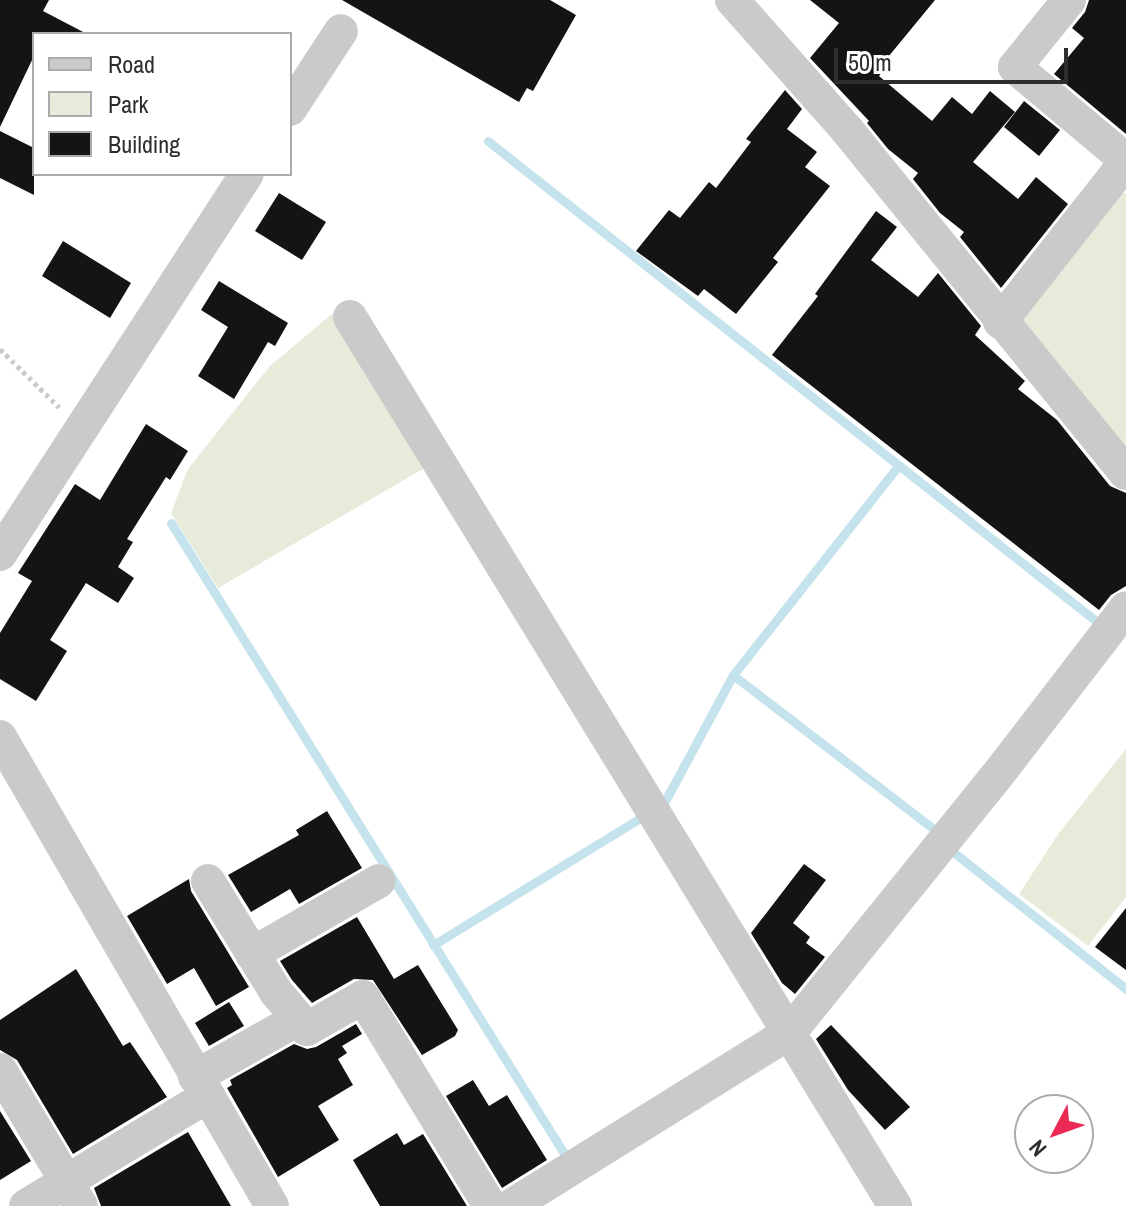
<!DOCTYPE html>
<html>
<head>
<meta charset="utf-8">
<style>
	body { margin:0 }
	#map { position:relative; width:1126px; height:1206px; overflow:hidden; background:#fff; font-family:"Archivo Narrow",sans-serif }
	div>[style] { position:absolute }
	.green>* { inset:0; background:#e6ebda }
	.stream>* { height:9px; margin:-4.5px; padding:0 4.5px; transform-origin:4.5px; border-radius:4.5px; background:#c5e3ec }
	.building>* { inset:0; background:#141414 }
	.path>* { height:5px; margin-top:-2.5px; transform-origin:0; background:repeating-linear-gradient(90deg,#cacaca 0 4px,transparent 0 8px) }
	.street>* { height:34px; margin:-17px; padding:0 17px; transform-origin:17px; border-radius:17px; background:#cacaca }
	span { translate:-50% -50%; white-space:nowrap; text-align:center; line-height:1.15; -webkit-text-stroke:8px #fff; paint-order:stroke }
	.legend { position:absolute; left:32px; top:32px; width:260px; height:144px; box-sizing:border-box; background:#fff; border:2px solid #ababab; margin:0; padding:10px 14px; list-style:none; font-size:24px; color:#2d2d2d }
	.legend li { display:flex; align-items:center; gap:16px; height:40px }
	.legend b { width:40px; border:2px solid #ababab }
	.north { position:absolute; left:1014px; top:1094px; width:80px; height:80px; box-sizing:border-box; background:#fff; border:2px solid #ababab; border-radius:50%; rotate:229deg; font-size:22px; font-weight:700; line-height:32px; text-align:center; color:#2d2d2d }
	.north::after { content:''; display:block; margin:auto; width:28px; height:36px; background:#ea2a54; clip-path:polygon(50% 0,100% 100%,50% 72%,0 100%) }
	.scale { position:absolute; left:834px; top:48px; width:234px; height:36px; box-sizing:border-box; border:4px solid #2d2d2d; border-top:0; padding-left:10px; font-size:24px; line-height:28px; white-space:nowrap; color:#2d2d2d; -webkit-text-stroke:6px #fff; paint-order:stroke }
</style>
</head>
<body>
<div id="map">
	<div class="green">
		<i style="clip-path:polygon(1122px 193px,1126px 193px,1126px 456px,1023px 333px,1024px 315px)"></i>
		<i style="clip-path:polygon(333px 313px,428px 466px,218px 588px,171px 513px,188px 469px,270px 366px)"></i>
		<i style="clip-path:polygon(1126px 749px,1126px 897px,1088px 946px,1019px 894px,1059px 833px)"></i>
	</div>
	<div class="stream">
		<i style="left:488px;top:141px;width:775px;rotate:38.29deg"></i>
		<i style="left:171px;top:523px;width:745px;rotate:58.06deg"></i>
		<i style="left:733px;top:675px;width:253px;rotate:37.5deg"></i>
		<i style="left:664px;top:803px;width:145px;rotate:-61.7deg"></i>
		<i style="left:733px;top:675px;width:266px;rotate:-51.7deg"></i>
		<i style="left:952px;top:851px;width:222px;rotate:38.4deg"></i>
		<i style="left:433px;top:945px;width:243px;rotate:-31.5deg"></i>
	</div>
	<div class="building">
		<i style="clip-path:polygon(0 0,49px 0,43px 11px,87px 34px,34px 34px,34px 56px,0 127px)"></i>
		<i style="clip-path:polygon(342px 0,550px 0,576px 15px,533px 91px,527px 88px,519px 102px)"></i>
		<i style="clip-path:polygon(810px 0,935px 0,884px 62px,888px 65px,879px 76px,932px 121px,952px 97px,972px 114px,990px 91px,1015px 112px,973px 162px,1018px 199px,1036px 177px,1068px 204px,1001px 288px,960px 237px,964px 232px,940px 213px,913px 179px,918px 173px,888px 149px,867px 123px,869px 121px,810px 58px,839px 23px)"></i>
		<i style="clip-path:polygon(1089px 0,1126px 0,1126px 134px,1054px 74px,1084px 38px,1072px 28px,1085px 12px)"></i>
		<i style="clip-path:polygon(785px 90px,802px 109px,787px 129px,817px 152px,805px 167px,830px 186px,773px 258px,778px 262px,736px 314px,704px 289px,698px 296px,636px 251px,669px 210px,680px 218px,709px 182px,716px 188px,751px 142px,746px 139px)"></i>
		<i style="clip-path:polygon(1024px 101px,1060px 130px,1039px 156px,1004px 127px)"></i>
		<i style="clip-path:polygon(0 131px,34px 148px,34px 195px,0 178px)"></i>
		<i style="clip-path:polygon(279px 193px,326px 222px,302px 260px,255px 231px)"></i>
		<i style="clip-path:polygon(876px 211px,897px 227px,871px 260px,918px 297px,938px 273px,981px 326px,975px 335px,1025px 381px,1018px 389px,1057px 420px,1110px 486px,1126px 493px,1126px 586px,1111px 595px,1099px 610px,772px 355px,818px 296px,815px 294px)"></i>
		<i style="clip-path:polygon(63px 241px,131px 283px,110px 318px,42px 276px)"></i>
		<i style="clip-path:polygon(219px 281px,288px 323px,275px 346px,268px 342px,234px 399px,198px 376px,228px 327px,201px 310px)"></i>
		<i style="clip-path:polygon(146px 424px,188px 451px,170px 480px,166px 477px,127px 539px,133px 542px,118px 567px,134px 578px,118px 603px,86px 583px,50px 640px,67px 651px,36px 701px,0 679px,0 633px,32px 581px,18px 573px,75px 484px,100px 500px)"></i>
		<i style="clip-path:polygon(327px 811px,362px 868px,299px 904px,290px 889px,251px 912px,228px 875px,299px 835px,296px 830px)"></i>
		<i style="clip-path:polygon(804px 864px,826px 880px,793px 923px,810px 937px,806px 943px,825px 957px,795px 994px,782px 983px,751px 933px)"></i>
		<i style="clip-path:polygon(189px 879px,191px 891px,249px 987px,216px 1006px,194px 968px,167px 984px,127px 916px)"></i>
		<i style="clip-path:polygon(1126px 908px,1126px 970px,1095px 947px)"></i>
		<i style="clip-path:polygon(357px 917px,394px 979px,418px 965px,458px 1030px,455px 1036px,422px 1055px,373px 980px,354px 979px,312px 1003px,292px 980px,280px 961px)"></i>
		<i style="clip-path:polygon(76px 969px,123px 1046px,130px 1042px,167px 1097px,73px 1154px,17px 1060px,0 1050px,0 1020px)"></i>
		<i style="clip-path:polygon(229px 1002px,244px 1026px,209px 1046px,195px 1023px)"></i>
		<i style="clip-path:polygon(356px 1024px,362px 1034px,342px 1046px,347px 1053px,338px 1059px,353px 1085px,318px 1106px,339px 1140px,278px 1177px,227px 1088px,232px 1085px,230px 1080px,294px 1044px,307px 1049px,316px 1047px)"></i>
		<i style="clip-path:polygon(831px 1025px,910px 1107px,885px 1130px,848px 1090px,816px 1039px)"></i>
		<i style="clip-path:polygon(473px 1080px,489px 1106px,507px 1095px,547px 1160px,502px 1188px,446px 1096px)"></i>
		<i style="clip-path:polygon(0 1111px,31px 1161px,0 1180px)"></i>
		<i style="clip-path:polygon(188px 1132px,231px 1206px,101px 1206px,94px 1188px)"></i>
		<i style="clip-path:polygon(397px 1133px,404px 1145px,423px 1134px,467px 1206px,380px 1206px,353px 1160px)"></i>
	</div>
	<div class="path">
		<i style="left:0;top:349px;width:83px;rotate:44.5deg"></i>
	</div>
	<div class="street">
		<i style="left:732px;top:0;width:174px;rotate:48.5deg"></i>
		<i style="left:847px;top:130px;width:442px;rotate:50.9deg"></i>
		<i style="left:1069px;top:0;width:86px;rotate:128.9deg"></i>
		<i style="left:1015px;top:67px;width:145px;rotate:40deg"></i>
		<i style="left:290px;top:109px;width:93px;rotate:-56.8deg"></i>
		<i style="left:350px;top:317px;width:1043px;rotate:58.49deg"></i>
		<i style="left:1000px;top:322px;width:204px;rotate:-51.8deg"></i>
		<i style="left:0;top:554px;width:453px;rotate:-57deg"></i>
		<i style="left:0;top:737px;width:542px;rotate:59.89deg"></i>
		<i style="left:208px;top:881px;width:130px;rotate:58.5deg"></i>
		<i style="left:276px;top:992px;width:48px;rotate:50deg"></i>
		<i style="left:307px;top:1029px;width:64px;rotate:-29.7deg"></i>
		<i style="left:363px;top:997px;width:245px;rotate:58.7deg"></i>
		<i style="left:252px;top:954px;width:146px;rotate:-29.9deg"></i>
		<i style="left:0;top:1070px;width:158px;rotate:59.2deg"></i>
		<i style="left:195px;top:1077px;width:118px;rotate:-29.4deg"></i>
		<i style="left:26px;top:1206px;width:210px;rotate:-31.2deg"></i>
		<i style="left:511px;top:1206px;width:329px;rotate:-31.9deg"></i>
		<i style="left:790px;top:1032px;width:328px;rotate:-51.1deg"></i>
		<i style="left:996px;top:777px;width:213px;rotate:-52.4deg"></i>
	</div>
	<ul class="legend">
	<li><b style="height:10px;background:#cacaca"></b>Road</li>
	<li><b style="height:22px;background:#e6ebda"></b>Park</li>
	<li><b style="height:22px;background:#141414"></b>Building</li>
	</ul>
	<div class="north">N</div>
	<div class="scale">50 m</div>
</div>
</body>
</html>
